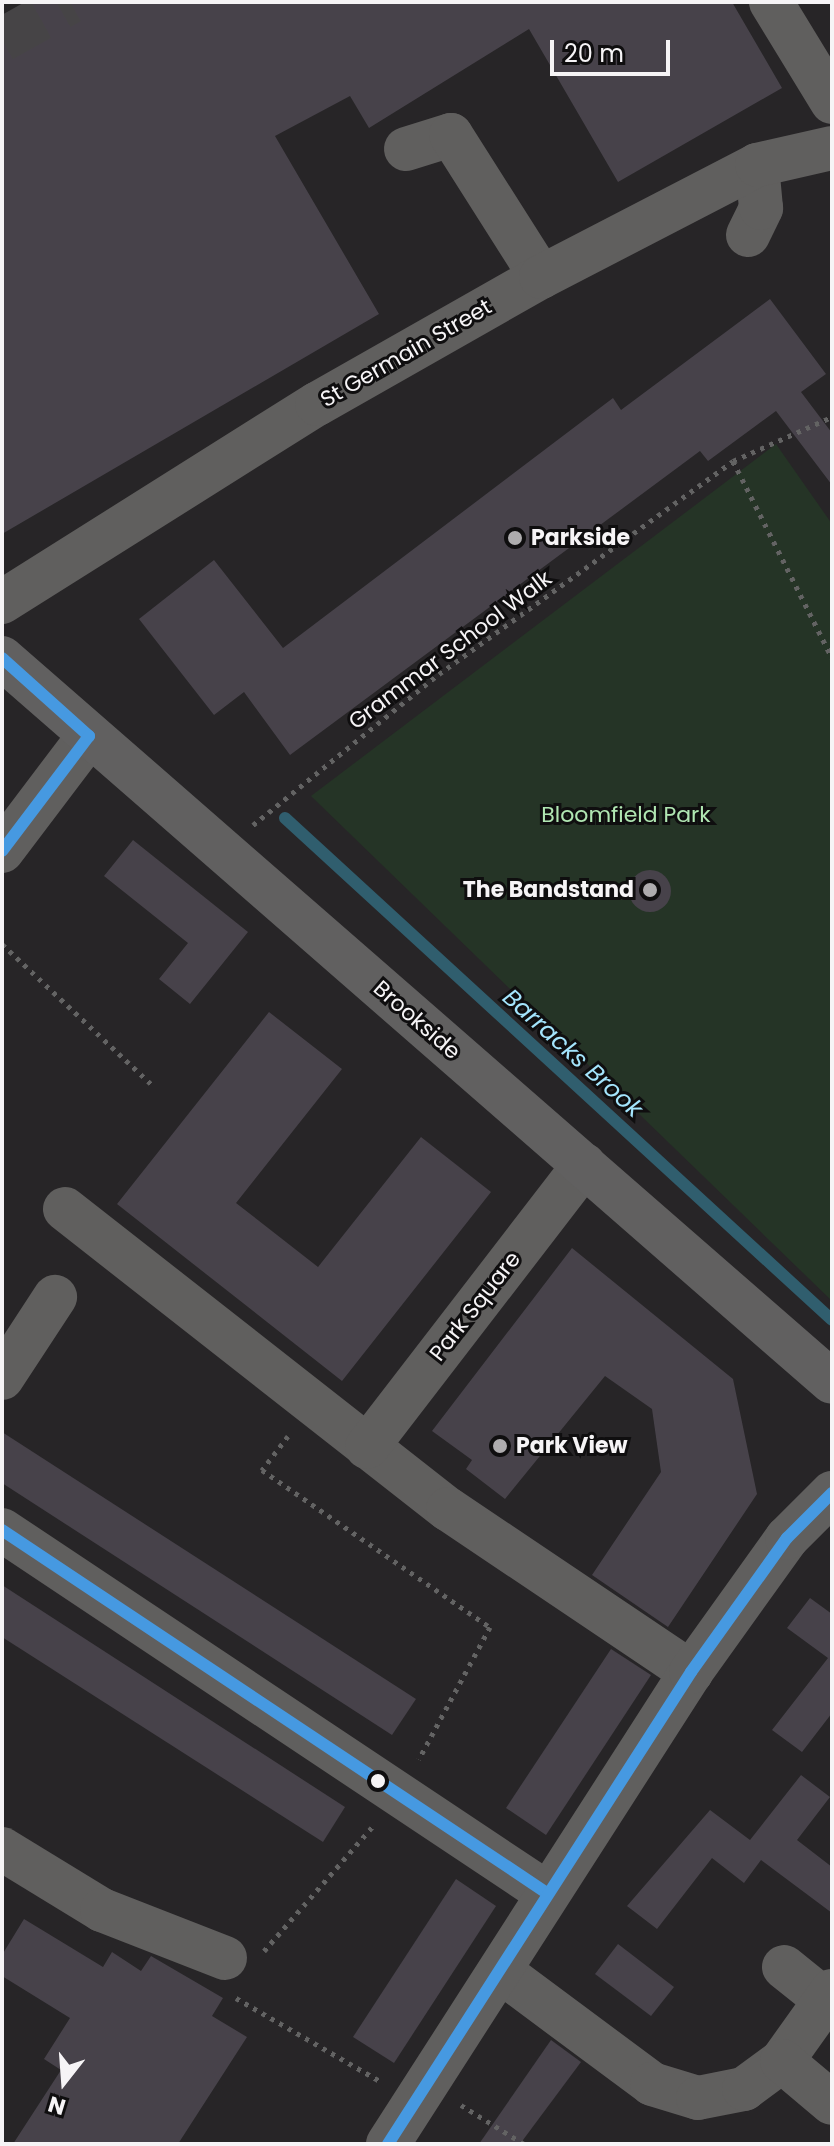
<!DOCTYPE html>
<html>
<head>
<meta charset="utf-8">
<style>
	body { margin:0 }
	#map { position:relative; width:834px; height:2146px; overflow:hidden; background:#272527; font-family:Poppins,sans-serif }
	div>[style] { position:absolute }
	.green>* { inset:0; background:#253426 }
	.stream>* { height:12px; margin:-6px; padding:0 6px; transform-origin:6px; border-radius:6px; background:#305e6e }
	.building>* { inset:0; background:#47424a }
	.round { border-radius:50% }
	.minor-tunnel>* { height:44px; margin-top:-22px; transform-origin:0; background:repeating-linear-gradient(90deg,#464446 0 44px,transparent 0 66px) }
	.path>* { height:5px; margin-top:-2.5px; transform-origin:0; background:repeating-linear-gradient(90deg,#636363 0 4px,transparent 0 10px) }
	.minor>* { height:44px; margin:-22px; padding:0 22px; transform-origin:22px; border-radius:22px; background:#605f5e }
	.major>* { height:44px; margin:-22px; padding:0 22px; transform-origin:22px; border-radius:22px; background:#616060 }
	.bus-1>* { height:12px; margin:-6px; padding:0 6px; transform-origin:6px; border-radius:6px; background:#4699e1 }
	.dots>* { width:22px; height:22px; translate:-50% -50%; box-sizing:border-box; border:4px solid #0f0e0f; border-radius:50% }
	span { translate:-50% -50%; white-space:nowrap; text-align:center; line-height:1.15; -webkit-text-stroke:6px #0f0e0f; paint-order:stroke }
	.street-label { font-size:22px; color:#f6f4f6 }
	.poi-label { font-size:22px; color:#f6f4f6; font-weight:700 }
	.left { translate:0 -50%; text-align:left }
	.right { translate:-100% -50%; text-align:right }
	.park-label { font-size:22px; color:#b0e6b2 }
	.water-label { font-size:24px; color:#a4e5fd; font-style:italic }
	.frame { position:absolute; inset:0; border:4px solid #f6f4f6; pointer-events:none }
	.north { position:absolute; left:24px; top:2042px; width:80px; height:80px; -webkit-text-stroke:6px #0f0e0f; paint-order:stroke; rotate:197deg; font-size:22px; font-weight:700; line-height:32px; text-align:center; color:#f6f4f6 }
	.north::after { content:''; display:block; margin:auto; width:28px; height:36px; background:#f6f4f6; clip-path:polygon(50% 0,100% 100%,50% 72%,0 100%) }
	.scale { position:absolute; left:550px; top:40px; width:120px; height:36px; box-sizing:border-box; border:4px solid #f6f4f6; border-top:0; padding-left:10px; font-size:24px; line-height:28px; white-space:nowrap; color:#f6f4f6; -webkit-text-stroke:6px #0f0e0f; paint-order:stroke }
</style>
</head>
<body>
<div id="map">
	<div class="green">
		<i style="clip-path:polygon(776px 444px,832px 524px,832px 1301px,311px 796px)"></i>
	</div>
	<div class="stream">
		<i style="left:285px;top:818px;width:742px;rotate:42.54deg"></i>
	</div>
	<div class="building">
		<i style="clip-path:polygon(29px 2px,732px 2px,782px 88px,618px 182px,529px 29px,369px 128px,350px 96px,275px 136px,379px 314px,2px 534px,2px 18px)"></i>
		<i style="clip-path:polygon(770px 299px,826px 374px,801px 392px,832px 433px,832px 485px,776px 411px,708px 461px,700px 451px,290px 755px,244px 692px,214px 715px,139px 619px,214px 560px,283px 648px,613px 398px,621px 410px)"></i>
		<i style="clip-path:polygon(133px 840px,248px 932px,190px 1004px,159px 979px,188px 943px,104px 876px)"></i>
		<i class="round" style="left:629px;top:870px;width:42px;height:42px"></i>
		<i style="clip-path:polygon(269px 1012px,342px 1069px,236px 1203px,318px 1267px,421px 1137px,491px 1192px,342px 1381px,117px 1204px)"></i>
		<i style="clip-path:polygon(572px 1248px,733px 1379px,757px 1494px,668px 1627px,592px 1575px,661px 1472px,652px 1409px,605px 1376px,505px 1499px,466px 1469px,472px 1460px,432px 1431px)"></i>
		<i style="clip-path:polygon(2px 1432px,416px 1699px,392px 1735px,2px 1483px)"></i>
		<i style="clip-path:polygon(2px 1585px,345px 1807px,323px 1842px,2px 1637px)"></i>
		<i style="clip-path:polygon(810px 1598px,832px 1614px,832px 1713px,802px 1752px,772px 1730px,828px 1658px,787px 1628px)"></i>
		<i style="clip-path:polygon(611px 1649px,651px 1675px,546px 1835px,506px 1808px)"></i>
		<i style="clip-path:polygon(801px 1775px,830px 1797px,797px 1840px,832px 1867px,832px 1913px,761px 1860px,744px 1883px,712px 1858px,657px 1929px,627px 1906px,710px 1810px,750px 1840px)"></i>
		<i style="clip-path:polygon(456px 1879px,496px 1906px,394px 2063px,353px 2037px)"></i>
		<i style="clip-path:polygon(24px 1919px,103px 1967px,112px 1952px,141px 1971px,151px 1956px,223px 1998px,212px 2016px,247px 2037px,178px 2144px,13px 2144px,61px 2070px,44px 2059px,70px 2018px,2px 1976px,2px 1955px)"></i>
		<i style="clip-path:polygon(618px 1944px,674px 1987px,651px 2016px,595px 1974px)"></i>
		<i style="clip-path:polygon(551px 2040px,581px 2062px,520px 2144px,479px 2144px)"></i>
	</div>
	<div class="minor-tunnel">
		<i style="left:2px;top:40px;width:78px;rotate:-29.2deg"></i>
	</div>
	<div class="path">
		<i style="left:733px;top:461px;width:220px;rotate:63.3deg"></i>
		<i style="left:253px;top:825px;width:240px;rotate:-39.1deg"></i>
		<i style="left:439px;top:674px;width:363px;rotate:-35.9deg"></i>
		<i style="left:733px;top:461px;width:108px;rotate:-24deg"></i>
		<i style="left:2px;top:944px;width:206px;rotate:43.2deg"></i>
		<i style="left:288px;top:1436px;width:43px;rotate:127.4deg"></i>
		<i style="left:262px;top:1470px;width:277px;rotate:34.6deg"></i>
		<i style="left:490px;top:1627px;width:150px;rotate:118.3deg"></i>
		<i style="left:264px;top:1951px;width:166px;rotate:-48.9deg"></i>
		<i style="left:236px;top:1998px;width:166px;rotate:30deg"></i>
		<i style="left:461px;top:2105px;width:74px;rotate:31.8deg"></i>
	</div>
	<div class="minor">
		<i style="left:771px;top:2px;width:117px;rotate:58.6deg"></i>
		<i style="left:406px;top:149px;width:47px;rotate:-17.3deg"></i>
		<i style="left:451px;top:135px;width:168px;rotate:57.6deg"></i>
		<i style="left:748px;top:235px;width:30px;rotate:-64deg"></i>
		<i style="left:761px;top:208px;width:43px;rotate:-95.3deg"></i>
		<i style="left:2px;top:602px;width:372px;rotate:-32.2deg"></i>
		<i style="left:317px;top:404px;width:257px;rotate:-29.6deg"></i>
		<i style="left:541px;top:277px;width:243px;rotate:-27.4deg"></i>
		<i style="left:757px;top:165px;width:77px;rotate:-12.8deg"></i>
		<i style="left:2px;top:851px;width:144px;rotate:-52.9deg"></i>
		<i style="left:65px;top:1209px;width:487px;rotate:38.1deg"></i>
		<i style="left:448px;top:1509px;width:293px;rotate:33.9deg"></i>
		<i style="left:2px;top:1378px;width:97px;rotate:-56.8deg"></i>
		<i style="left:367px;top:1447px;width:356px;rotate:-52.4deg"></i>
		<i style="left:2px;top:1530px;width:655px;rotate:33.67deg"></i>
		<i style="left:2px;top:1849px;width:117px;rotate:31.4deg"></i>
		<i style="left:102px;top:1910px;width:132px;rotate:21.3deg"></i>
		<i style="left:784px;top:1967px;width:53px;rotate:38.8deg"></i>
		<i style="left:500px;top:1971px;width:189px;rotate:36.6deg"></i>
		<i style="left:652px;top:2084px;width:48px;rotate:16.9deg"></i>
		<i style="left:698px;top:2098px;width:47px;rotate:-11.1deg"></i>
		<i style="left:744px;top:2089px;width:47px;rotate:-36.4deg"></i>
		<i style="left:782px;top:2061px;width:86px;rotate:-54.5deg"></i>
		<i style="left:782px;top:2061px;width:65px;rotate:40deg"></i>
		<i style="left:388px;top:2144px;width:561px;rotate:-57.3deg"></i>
		<i style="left:691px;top:1672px;width:165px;rotate:-54.4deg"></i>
		<i style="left:787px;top:1538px;width:64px;rotate:-45deg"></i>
	</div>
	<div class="major">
		<i style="left:2px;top:658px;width:1101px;rotate:41.1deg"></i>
	</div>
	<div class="bus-1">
		<i style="left:2px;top:658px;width:117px;rotate:41.9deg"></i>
		<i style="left:89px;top:736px;width:144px;rotate:127.1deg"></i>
		<i style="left:2px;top:1530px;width:655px;rotate:33.67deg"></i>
		<i style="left:388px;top:2144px;width:561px;rotate:-57.3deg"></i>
		<i style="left:691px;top:1672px;width:165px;rotate:-54.4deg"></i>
		<i style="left:787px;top:1538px;width:64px;rotate:-45deg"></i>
	</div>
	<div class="dots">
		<i style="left:515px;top:538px;background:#aeacae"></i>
		<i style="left:650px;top:890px;background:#aeacae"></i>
		<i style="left:500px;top:1446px;background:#aeacae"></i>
		<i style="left:378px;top:1781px;background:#f6f4f6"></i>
	</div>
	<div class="street-label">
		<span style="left:406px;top:353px;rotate:-30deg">St Germain Street</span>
		<span style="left:450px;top:650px;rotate:-37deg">Grammar School Walk</span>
		<span style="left:417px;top:1020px;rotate:41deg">Brookside</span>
		<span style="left:475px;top:1306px;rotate:-52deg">Park Square</span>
	</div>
	<div class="poi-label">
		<span class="left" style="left:531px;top:538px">Parkside</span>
		<span class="right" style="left:634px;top:890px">The Bandstand</span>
		<span class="left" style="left:516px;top:1446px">Park View</span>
	</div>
	<div class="park-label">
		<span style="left:626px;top:815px">Bloomfield Park</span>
	</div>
	<div class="water-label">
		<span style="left:573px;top:1053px;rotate:42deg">Barracks Brook</span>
	</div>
	<div class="frame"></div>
	<div class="north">N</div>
	<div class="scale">20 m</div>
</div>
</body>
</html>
